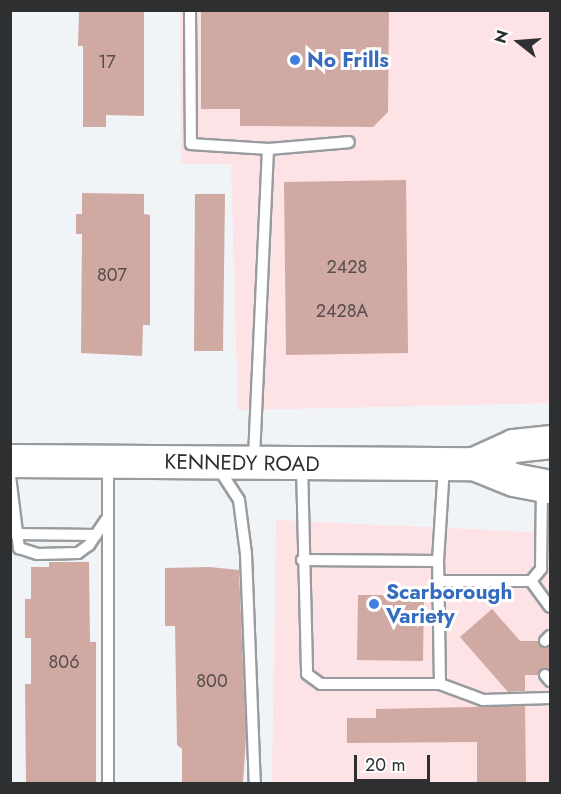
<!DOCTYPE html>
<html>
<head>
<meta charset="utf-8">
<style>
	body { margin:0 }
	#map { position:relative; width:561px; height:794px; overflow:hidden; background:#f0f4f7; font-family:Jost,sans-serif }
	div>[style] { position:absolute }
	.commercial>* { inset:0; background:#fde2e6 }
	.building>* { inset:0; background:#cfa9a2 }
	.roads { filter:drop-shadow(2px 0 #989c9f) drop-shadow(-2px 0 #989c9f) drop-shadow(0 2px #989c9f) drop-shadow(0 -2px #989c9f) }
	.lane>* { height:10px; margin:-5px; padding:0 5px; transform-origin:5px; border-radius:5px; background:#fff }
	.secondary>* { height:32px; margin:-16px; padding:0 16px; transform-origin:16px; border-radius:16px; background:#fff }
	.dots>* { width:16px; height:16px; translate:-50% -50%; box-sizing:border-box; border:3px solid #fff; border-radius:50% }
	span { translate:-50% -50%; white-space:nowrap; text-align:center; line-height:1.15; -webkit-text-stroke:6px #fff; paint-order:stroke }
	.number-label { font-size:18px; color:#564e4c }
	.number-label span { -webkit-text-stroke-width:0 }
	.shop-label { font-size:21px; color:#366cbe; font-weight:700 }
	.left { translate:0 -50%; text-align:left }
	.street-label { font-size:21px; color:#2e2f30 }
	.frame { position:absolute; inset:0; border:12px solid #2e2f30; pointer-events:none }
	.north { position:absolute; left:489px; top:12px; width:60px; height:60px; -webkit-text-stroke:4px #fff; paint-order:stroke; rotate:287deg; font-size:16px; font-weight:700; line-height:24px; text-align:center; color:#2e2f30 }
	.north::after { content:''; display:block; margin:auto; width:21px; height:27px; background:#2e2f30; clip-path:polygon(50% 0,100% 100%,50% 72%,0 100%) }
	.scale { position:absolute; left:354px; top:755px; width:76px; height:27px; box-sizing:border-box; border:3px solid #2e2f30; border-top:0; padding-left:8px; font-size:18px; line-height:21px; white-space:nowrap; color:#2e2f30; -webkit-text-stroke:4px #fff; paint-order:stroke }
</style>
</head>
<body>
<div id="map">
	<div class="commercial">
		<i style="clip-path:polygon(180px 11px,550px 11px,550px 403px,238px 410px,231px 164px,181px 164px)"></i>
		<i style="clip-path:polygon(276px 520px,550px 533px,550px 783px,272px 784px)"></i>
	</div>
	<div class="building">
		<i style="clip-path:polygon(79px 10px,144px 10px,144px 116px,106px 115px,106px 127px,83px 127px,83px 46px,78px 46px)"></i>
		<i style="clip-path:polygon(201px 10px,389px 10px,388px 112px,373px 127px,240px 126px,240px 109px,201px 109px)"></i>
		<i style="clip-path:polygon(406px 180px,408px 353px,286px 355px,284px 182px)"></i>
		<i style="clip-path:polygon(82px 193px,144px 194px,144px 214px,150px 215px,150px 325px,143px 325px,142px 356px,81px 353px,82px 234px,76px 234px,76px 214px,82px 214px)"></i>
		<i style="clip-path:polygon(195px 194px,225px 194px,223px 351px,194px 351px)"></i>
		<i style="clip-path:polygon(49px 562px,89px 562px,90px 642px,96px 642px,96px 783px,26px 783px,25px 684px,31px 684px,31px 638px,25px 638px,25px 599px,31px 599px,31px 567px,49px 567px)"></i>
		<i style="clip-path:polygon(210px 567px,239px 570px,246px 737px,243px 783px,182px 783px,182px 749px,177px 745px,175px 626px,165px 626px,165px 568px)"></i>
		<i style="clip-path:polygon(358px 595px,424px 595px,423px 661px,357px 660px)"></i>
		<i style="clip-path:polygon(492px 609px,520px 641px,538px 641px,544px 648px,550px 646px,550px 670px,543px 668px,538px 675px,525px 675px,525px 691px,508px 692px,460px 637px)"></i>
		<i style="clip-path:polygon(521px 706px,525px 706px,526px 783px,477px 783px,477px 742px,347px 743px,347px 718px,376px 718px,376px 709px)"></i>
	</div>
	<div class="roads">
		<div class="lane">
			<i style="left:190px;top:10px;width:134px;rotate:89.6deg"></i>
			<i style="left:191px;top:144px;width:77px;rotate:3.7deg"></i>
			<i style="left:268px;top:149px;width:312px;rotate:92.6deg"></i>
			<i style="left:268px;top:149px;width:81px;rotate:-4.9deg"></i>
			<i style="left:108px;top:465px;width:319px;rotate:90deg"></i>
			<i style="left:302px;top:465px;width:209px;rotate:88.6deg"></i>
			<i style="left:307px;top:674px;width:17px;rotate:36deg"></i>
			<i style="left:321px;top:684px;width:119px"></i>
			<i style="left:440px;top:684px;width:123px;rotate:-90.9deg"></i>
			<i style="left:438px;top:561px;width:95px;rotate:-86.4deg"></i>
			<i style="left:217px;top:466px;width:40px;rotate:57.1deg"></i>
			<i style="left:239px;top:500px;width:54px;rotate:82.6deg"></i>
			<i style="left:246px;top:554px;width:230px;rotate:87.8deg"></i>
			<i style="left:10px;top:476px;width:73px;rotate:82.9deg"></i>
			<i style="left:19px;top:548px;width:19px;rotate:18deg"></i>
			<i style="left:37px;top:554px;width:41px;rotate:-1.4deg"></i>
			<i style="left:78px;top:553px;width:14px;rotate:-36deg"></i>
			<i style="left:89px;top:545px;width:30px;rotate:-56deg"></i>
			<i style="left:15px;top:534px;width:81px;rotate:0.7deg"></i>
			<i style="left:302px;top:560px;width:136px;rotate:0.4deg"></i>
			<i style="left:439px;top:581px;width:92px"></i>
			<i style="left:531px;top:581px;width:16px;rotate:-50deg"></i>
			<i style="left:541px;top:569px;width:80px;rotate:-89.3deg"></i>
			<i style="left:531px;top:581px;width:32px;rotate:54deg"></i>
			<i style="left:545px;top:641px;width:7px;rotate:-45deg"></i>
			<i style="left:545px;top:675px;width:8px;rotate:50deg"></i>
			<i style="left:440px;top:684px;width:46px;rotate:20.4deg"></i>
			<i style="left:483px;top:700px;width:67px;rotate:-1.7deg"></i>
		</div>
		<div class="secondary">
			<i style="left:10px;top:461px;width:464px;rotate:0.4deg"></i>
			<i style="left:474px;top:464px;width:43px;rotate:21.8deg"></i>
			<i style="left:514px;top:480px;width:37px;rotate:11deg"></i>
			<i style="left:474px;top:464px;width:44px;rotate:-24.2deg"></i>
			<i style="left:514px;top:446px;width:36px;rotate:-6deg"></i>
		</div>
	</div>
	<div class="dots">
		<i style="left:295px;top:60px;background:#3f7fe0"></i>
		<i style="left:374px;top:604px;background:#3f7fe0"></i>
	</div>
	<div class="number-label">
		<span style="left:107px;top:62px">17</span>
		<span style="left:347px;top:267px">2428</span>
		<span style="left:112px;top:275px">807</span>
		<span style="left:342px;top:311px">2428A</span>
		<span style="left:64px;top:662px">806</span>
		<span style="left:212px;top:681px">800</span>
	</div>
	<div class="shop-label">
		<span class="left" style="left:307px;top:60px">No Frills</span>
		<span class="left" style="left:386px;top:604px">Scarborough<br>Variety</span>
	</div>
	<div class="street-label">
		<span style="left:242px;top:463px;rotate:1deg">KENNEDY ROAD</span>
	</div>
	<div class="frame"></div>
	<div class="north">N</div>
	<div class="scale">20 m</div>
</div>
</body>
</html>
